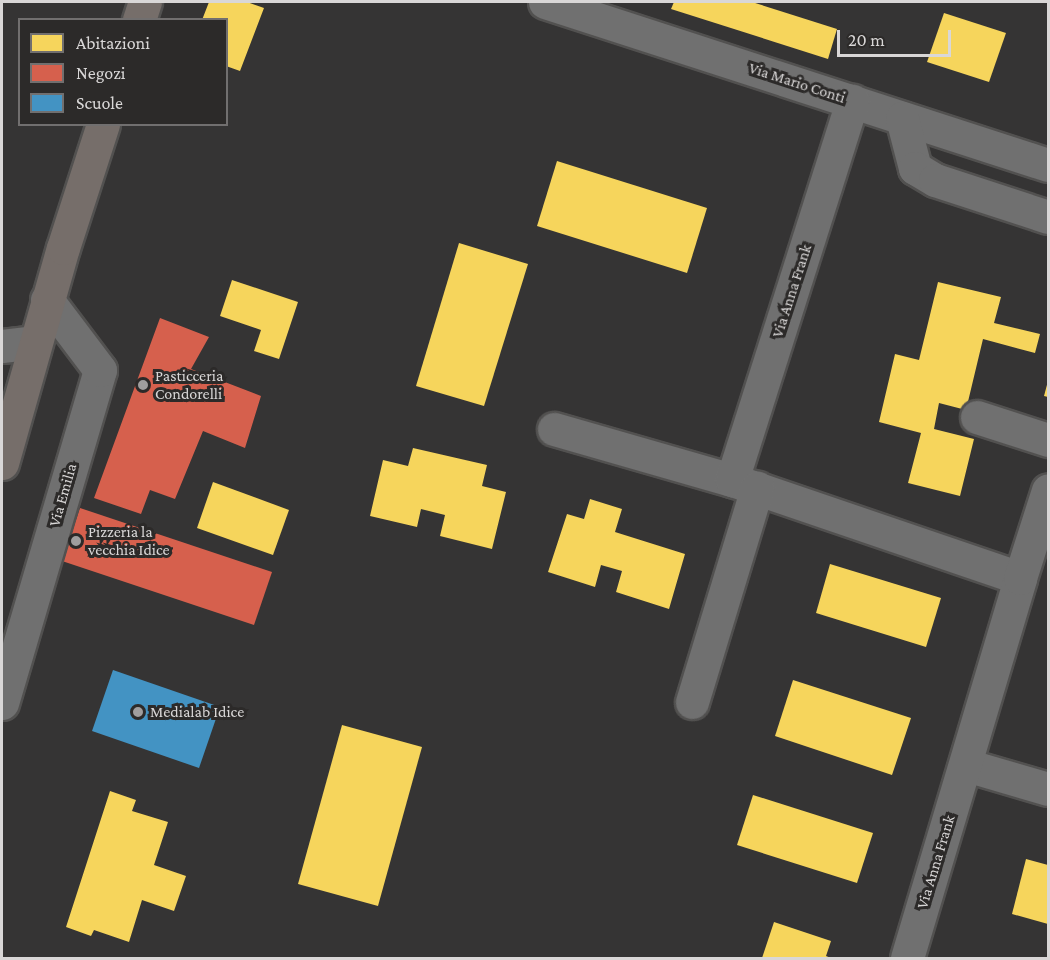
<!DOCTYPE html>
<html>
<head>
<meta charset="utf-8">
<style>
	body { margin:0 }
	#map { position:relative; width:1050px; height:960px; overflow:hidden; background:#353434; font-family:"Crimson Pro",serif }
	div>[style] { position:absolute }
	.homes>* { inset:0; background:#f6d55c }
	.shops>* { inset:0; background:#d6604d }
	.schools>* { inset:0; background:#4393c3 }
	.roads { filter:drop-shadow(2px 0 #525150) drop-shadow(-2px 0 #525150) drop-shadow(0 2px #525150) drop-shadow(0 -2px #525150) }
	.minor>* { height:33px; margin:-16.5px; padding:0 16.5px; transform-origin:16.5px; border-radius:16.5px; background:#707070 }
	.major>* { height:33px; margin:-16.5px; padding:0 16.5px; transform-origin:16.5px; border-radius:16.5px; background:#766e6a }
	.dots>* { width:16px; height:16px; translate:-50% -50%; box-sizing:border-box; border:3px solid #2c2a29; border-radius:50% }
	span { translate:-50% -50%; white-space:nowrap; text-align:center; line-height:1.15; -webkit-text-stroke:6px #2c2a29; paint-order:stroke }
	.street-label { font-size:16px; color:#d9d7d7 }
	.poi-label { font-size:16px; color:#d9d7d7 }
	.left { translate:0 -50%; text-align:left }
	.frame { position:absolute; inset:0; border:3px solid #d9d7d7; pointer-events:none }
	.legend { position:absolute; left:18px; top:18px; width:210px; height:108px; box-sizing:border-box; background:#2c2a29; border:2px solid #716f6f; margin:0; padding:8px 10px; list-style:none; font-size:18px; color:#d9d7d7 }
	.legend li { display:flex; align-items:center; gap:12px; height:30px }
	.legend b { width:30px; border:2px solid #716f6f }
	.scale { position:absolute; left:837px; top:30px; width:114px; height:27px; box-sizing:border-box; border:3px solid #d9d7d7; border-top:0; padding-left:8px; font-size:18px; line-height:21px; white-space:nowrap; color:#d9d7d7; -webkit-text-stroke:4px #2c2a29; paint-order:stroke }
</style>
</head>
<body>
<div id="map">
	<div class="homes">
		<i style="clip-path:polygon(209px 2px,247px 2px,264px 8px,240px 71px,226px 66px,226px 20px,202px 20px)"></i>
		<i style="clip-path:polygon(674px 2px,752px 2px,837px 29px,828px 59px,671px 9px)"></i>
		<i style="clip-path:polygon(944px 13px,1006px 33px,989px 82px,927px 62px)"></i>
		<i style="clip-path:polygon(557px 161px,707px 208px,687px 273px,537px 226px)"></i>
		<i style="clip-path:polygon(459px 243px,528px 264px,484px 406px,416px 386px)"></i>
		<i style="clip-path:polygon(232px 280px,298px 302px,279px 359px,254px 351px,261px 330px,220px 316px)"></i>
		<i style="clip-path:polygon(938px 282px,1001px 297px,994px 323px,1040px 334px,1035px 353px,983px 339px,966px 410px,939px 403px,934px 429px,974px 439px,960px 496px,908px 483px,921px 433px,879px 422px,895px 354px,919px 360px)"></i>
		<i style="clip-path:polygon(1048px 381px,1048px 397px,1044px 396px)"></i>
		<i style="clip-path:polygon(413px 448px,487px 465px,482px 486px,506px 492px,492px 549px,440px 536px,445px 515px,421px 509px,417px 527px,370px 516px,383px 460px,408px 466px)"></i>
		<i style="clip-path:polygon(213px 482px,289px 510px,273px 555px,197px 528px)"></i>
		<i style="clip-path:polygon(590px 499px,622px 509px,615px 532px,685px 554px,669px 609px,616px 592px,622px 571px,601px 565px,595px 587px,548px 572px,567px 514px,584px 519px)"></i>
		<i style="clip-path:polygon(830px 564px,941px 598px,926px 647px,816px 613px)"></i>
		<i style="clip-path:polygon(793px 680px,911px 718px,892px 775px,775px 736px)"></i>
		<i style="clip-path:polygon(342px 725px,422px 747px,378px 906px,298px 884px)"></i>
		<i style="clip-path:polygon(110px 791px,136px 800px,132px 811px,168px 822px,154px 865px,186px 876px,174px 911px,142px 900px,129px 942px,94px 930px,91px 936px,66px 927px)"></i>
		<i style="clip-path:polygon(753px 795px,873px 833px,857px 883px,737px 845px)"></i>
		<i style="clip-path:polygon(1026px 859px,1048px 865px,1048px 924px,1012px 914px)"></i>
		<i style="clip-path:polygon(774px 922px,831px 941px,826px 956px,831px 958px,762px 958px)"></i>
	</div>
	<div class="shops">
		<i style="clip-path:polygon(160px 318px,209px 337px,191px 369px,261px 396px,245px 448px,203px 431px,175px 499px,150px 490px,141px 514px,94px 498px)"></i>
		<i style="clip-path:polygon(80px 508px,272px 572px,254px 625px,62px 561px)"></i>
	</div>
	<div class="schools">
		<i style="clip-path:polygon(113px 670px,220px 707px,199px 768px,92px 731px)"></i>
	</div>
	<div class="roads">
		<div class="minor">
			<i style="left:545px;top:2px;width:529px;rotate:17.96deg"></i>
			<i style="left:902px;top:118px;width:52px;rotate:75.4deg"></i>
			<i style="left:915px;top:168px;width:23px;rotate:31deg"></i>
			<i style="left:935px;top:180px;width:119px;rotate:18.1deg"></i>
			<i style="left:2px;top:346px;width:32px;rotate:-7deg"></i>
			<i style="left:977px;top:417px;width:75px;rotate:17.9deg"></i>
			<i style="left:554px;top:429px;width:185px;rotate:16deg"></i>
			<i style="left:732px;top:480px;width:304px;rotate:18.8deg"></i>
			<i style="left:732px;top:480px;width:398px;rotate:-72.4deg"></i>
			<i style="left:692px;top:702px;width:224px;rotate:-73.1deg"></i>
			<i style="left:2px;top:703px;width:347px;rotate:-73.6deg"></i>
			<i style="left:100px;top:370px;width:88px;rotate:-127.1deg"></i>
			<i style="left:966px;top:765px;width:85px;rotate:16.3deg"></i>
			<i style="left:907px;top:958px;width:396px;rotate:-73.4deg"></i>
			<i style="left:1020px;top:578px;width:92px;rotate:-72.3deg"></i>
		</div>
		<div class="major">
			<i style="left:139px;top:20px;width:19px;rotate:-72deg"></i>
			<i style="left:2px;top:463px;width:223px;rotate:-74.2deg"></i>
			<i style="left:63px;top:248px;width:130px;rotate:-72.1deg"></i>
		</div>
	</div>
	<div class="dots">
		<i style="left:143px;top:385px;background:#a09e9e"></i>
		<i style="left:76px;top:541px;background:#a09e9e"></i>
		<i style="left:138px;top:712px;background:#a09e9e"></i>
	</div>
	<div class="street-label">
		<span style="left:797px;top:83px;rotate:18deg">Via Mario Conti</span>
		<span style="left:792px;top:291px;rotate:-72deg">Via Anna Frank</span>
		<span style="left:63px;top:495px;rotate:-74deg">Via Emilia</span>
		<span style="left:936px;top:862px;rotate:-73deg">Via Anna Frank</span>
	</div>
	<div class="poi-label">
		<span class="left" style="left:155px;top:385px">Pasticceria<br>Condorelli</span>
		<span class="left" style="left:88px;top:541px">Pizzeria la<br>vecchia Idice</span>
		<span class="left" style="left:150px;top:712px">Medialab Idice</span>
	</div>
	<div class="frame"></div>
	<ul class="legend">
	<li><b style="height:16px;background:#f6d55c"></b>Abitazioni</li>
	<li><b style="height:16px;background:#d6604d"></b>Negozi</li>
	<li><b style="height:16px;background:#4393c3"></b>Scuole</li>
	</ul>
	<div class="scale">20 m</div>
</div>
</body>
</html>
